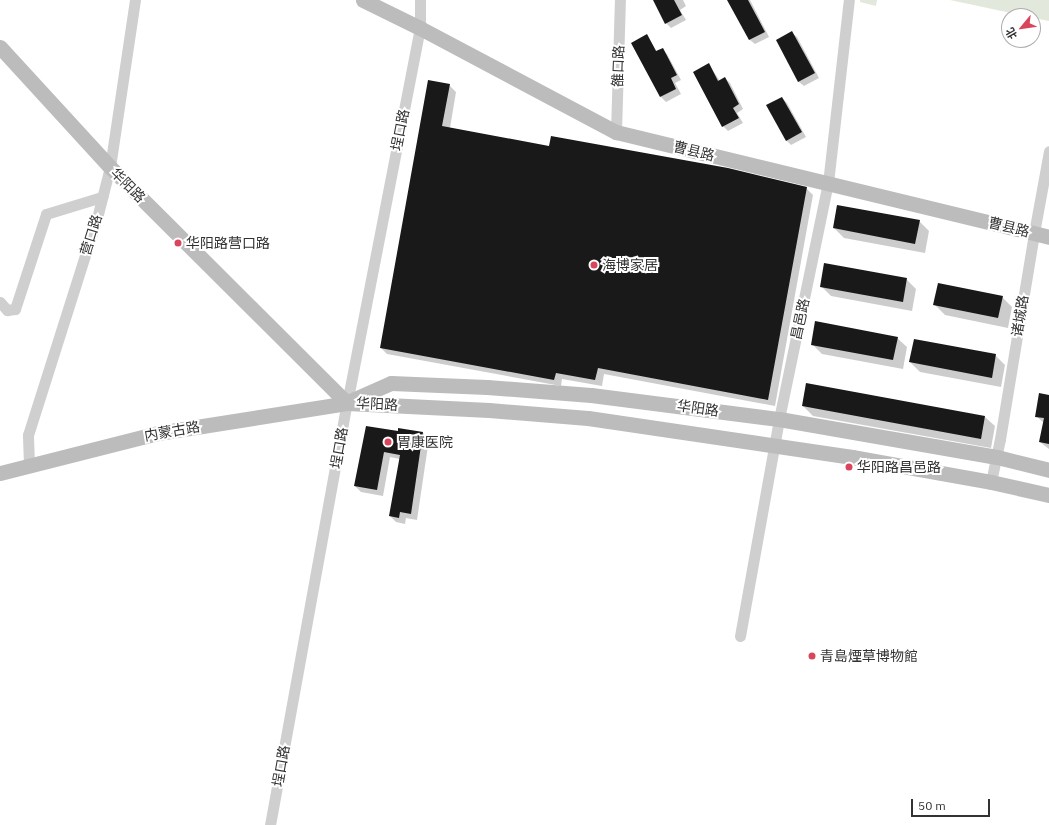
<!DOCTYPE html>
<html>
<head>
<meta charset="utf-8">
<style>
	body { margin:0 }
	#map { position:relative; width:1049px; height:825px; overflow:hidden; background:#fff; font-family:"IBM Plex Sans","Noto Sans SC",sans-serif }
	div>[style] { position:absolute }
	.green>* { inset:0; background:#e3e8dc }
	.shadow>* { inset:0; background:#0003 }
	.building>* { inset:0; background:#191919 }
	.street>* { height:11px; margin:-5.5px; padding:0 5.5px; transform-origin:5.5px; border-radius:5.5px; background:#cfcfcf }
	.secondary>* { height:15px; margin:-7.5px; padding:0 7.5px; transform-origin:7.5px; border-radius:7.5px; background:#bcbcbc }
	.dots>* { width:11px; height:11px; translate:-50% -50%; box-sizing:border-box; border:2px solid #fff; border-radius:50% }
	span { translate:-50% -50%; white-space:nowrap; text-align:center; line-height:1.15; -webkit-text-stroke:4px #fff; paint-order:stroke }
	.street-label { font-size:14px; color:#323232 }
	.poi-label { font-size:14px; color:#323232 }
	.left { translate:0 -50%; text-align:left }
	.north { position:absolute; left:1001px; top:8px; width:40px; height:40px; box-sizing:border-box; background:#fff; border:1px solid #adadad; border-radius:50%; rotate:241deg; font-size:11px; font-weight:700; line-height:16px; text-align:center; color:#323232 }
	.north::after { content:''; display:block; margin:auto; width:14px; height:18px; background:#d9455c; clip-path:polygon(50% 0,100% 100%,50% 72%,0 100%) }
	.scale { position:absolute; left:911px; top:799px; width:79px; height:18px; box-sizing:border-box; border:2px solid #323232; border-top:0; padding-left:5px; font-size:12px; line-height:14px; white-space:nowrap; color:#323232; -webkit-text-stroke:3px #fff; paint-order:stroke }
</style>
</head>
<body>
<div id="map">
	<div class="green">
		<i style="clip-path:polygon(860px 0,877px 0,876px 6px,860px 2px)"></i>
		<i style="clip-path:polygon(950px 0,1049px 0,1049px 21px,1033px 18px,1033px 16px,1025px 16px)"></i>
	</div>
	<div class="shadow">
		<i style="clip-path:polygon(654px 0,683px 0,686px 6px,680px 10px,686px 20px,671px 28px,666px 23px)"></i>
		<i style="clip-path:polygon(729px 0,750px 0,769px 37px,755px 44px,750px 40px)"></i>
		<i style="clip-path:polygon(792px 33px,797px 37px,819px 78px,804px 86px,799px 82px,777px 40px)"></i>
		<i style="clip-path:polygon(647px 35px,657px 52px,662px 49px,667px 54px,681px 80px,675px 83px,681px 94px,666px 102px,661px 97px,632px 43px)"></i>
		<i style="clip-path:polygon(709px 65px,720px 81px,725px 78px,730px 83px,743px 109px,737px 113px,743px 123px,728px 131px,723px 126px)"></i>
		<i style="clip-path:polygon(449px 85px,456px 92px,450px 128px,550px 147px,806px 188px,813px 195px,775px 406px,604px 374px,602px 386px,562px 379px,561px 386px,387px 354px,381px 348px)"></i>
		<i style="clip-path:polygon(782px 98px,787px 103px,806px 137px,791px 145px,786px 140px)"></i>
		<i style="clip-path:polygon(919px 221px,929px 231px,925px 253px,844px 238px,834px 228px)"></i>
		<i style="clip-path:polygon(906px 279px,916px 289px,912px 311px,831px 296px,821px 286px)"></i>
		<i style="clip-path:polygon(1002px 297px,1012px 307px,1008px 328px,945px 315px,935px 305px)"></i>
		<i style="clip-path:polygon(897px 338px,907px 347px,903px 369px,822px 354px,812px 344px)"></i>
		<i style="clip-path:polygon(995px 355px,1005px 365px,1001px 387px,920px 372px,910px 362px)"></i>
		<i style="clip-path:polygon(1049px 396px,1049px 449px,1040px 442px,1044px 423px,1036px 416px)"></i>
		<i style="clip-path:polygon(803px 406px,985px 417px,995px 426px,991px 448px,813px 416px)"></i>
		<i style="clip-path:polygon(399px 432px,423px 433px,429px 439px,417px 520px,406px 518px,405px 524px,396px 522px,390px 516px,400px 459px,390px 457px,383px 496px,361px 492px,355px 486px)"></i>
	</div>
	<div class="building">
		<i style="clip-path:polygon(653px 0,674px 0,682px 15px,665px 24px)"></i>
		<i style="clip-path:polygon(727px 0,748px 0,765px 32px,749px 40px)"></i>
		<i style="clip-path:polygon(792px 31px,815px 73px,798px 82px,776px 40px)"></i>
		<i style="clip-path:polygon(647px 34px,656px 51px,663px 48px,677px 75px,671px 78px,676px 89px,660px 97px,631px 43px)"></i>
		<i style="clip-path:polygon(709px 63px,718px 81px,725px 77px,739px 104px,733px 108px,739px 118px,722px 127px,693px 72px)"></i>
		<i style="clip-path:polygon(428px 80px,450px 84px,442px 126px,549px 146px,551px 136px,728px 168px,807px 187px,768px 400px,598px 368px,595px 380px,556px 373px,554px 380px,380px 348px)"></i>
		<i style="clip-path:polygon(782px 97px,802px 132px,786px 141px,766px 105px)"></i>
		<i style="clip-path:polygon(837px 205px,920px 220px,915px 244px,833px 228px)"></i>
		<i style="clip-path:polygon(824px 263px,907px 278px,903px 302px,820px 287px)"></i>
		<i style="clip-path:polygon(938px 283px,1003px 296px,998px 318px,933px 305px)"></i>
		<i style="clip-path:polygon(815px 321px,898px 337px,893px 360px,811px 345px)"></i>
		<i style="clip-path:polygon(914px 339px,996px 354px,992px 378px,909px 362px)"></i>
		<i style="clip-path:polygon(806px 383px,985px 416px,981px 439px,802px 406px)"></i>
		<i style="clip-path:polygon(1039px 393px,1049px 395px,1049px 444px,1039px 442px,1044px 418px,1035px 417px)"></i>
		<i style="clip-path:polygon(366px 426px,398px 431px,398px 428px,423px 432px,411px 514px,400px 512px,399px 518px,389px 516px,400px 455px,384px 452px,377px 490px,354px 486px)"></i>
	</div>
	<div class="street">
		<i style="left:616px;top:132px;width:132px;rotate:-88.3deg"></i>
		<i style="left:0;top:302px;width:11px;rotate:49deg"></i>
		<i style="left:7px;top:310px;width:8px;rotate:-7deg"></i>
		<i style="left:15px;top:309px;width:100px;rotate:-71.9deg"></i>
		<i style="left:46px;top:214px;width:59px;rotate:-16.9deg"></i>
		<i style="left:29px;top:465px;width:30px;rotate:-92deg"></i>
		<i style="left:28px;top:435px;width:228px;rotate:-72.4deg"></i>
		<i style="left:97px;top:218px;width:53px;rotate:-75.7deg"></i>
		<i style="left:110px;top:167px;width:169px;rotate:-81.5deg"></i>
		<i style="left:991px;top:482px;width:44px;rotate:-78.2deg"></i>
		<i style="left:1000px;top:439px;width:209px;rotate:-80.6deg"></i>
		<i style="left:1034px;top:233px;width:83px;rotate:-79.6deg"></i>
		<i style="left:740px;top:636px;width:220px;rotate:-79.8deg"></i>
		<i style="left:779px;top:419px;width:241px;rotate:-78.3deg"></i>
		<i style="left:828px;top:183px;width:184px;rotate:-83.5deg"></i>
		<i style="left:270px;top:825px;width:429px;rotate:-79.7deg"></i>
		<i style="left:347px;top:403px;width:382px;rotate:-79deg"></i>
		<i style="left:420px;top:28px;width:28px;rotate:-90deg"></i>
	</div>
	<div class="secondary">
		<i style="left:363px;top:0;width:64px;rotate:26.2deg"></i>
		<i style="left:420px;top:28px;width:222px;rotate:28deg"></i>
		<i style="left:616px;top:132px;width:446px;rotate:13.6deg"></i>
		<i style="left:0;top:47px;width:163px;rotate:47.5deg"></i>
		<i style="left:110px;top:167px;width:334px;rotate:44.9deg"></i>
		<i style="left:350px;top:401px;width:45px;rotate:-23.7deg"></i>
		<i style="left:391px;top:383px;width:96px;rotate:2.4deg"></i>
		<i style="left:487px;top:387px;width:104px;rotate:4.4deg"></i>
		<i style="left:591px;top:395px;width:190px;rotate:7.3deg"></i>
		<i style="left:779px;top:419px;width:221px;rotate:9.9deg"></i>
		<i style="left:997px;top:457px;width:54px;rotate:14deg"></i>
		<i style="left:0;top:473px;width:163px;rotate:-14.2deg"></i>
		<i style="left:158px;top:433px;width:191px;rotate:-9deg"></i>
		<i style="left:347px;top:403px;width:142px;rotate:2.8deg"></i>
		<i style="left:489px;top:410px;width:99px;rotate:4.6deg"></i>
		<i style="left:588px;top:418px;width:267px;rotate:8.4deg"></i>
		<i style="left:852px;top:457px;width:141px;rotate:10.2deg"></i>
		<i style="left:991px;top:482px;width:59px;rotate:12.6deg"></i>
	</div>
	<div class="dots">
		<i style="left:178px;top:243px;background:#d9455c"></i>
		<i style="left:594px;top:265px;background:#d9455c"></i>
		<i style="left:388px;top:442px;background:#d9455c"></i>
		<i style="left:849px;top:467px;background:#d9455c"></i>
		<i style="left:812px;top:656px;background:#d9455c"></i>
	</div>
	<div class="street-label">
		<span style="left:618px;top:66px;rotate:-88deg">雒口路</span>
		<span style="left:400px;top:130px;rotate:-79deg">埕口路</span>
		<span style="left:694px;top:151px;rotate:14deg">曹县路</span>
		<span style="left:128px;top:185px;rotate:45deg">华阳路</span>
		<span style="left:1009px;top:227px;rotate:14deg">曹县路</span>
		<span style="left:91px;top:235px;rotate:-73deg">营口路</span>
		<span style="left:1020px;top:316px;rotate:-81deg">诸城路</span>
		<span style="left:800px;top:319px;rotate:-78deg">昌邑路</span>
		<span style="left:377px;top:404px;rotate:3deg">华阳路</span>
		<span style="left:698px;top:408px;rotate:8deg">华阳路</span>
		<span style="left:172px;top:431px;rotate:-10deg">内蒙古路</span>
		<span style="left:339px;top:448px;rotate:-80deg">埕口路</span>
		<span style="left:281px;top:766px;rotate:-80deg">埕口路</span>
	</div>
	<div class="poi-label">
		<span class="left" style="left:186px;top:243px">华阳路营口路</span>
		<span class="left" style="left:602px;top:265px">海博家居</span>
		<span class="left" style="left:397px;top:442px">胃康医院</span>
		<span class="left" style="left:857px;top:467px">华阳路昌邑路</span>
		<span class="left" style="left:820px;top:656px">青島煙草博物館</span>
	</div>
	<div class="north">北</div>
	<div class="scale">50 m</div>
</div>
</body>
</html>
